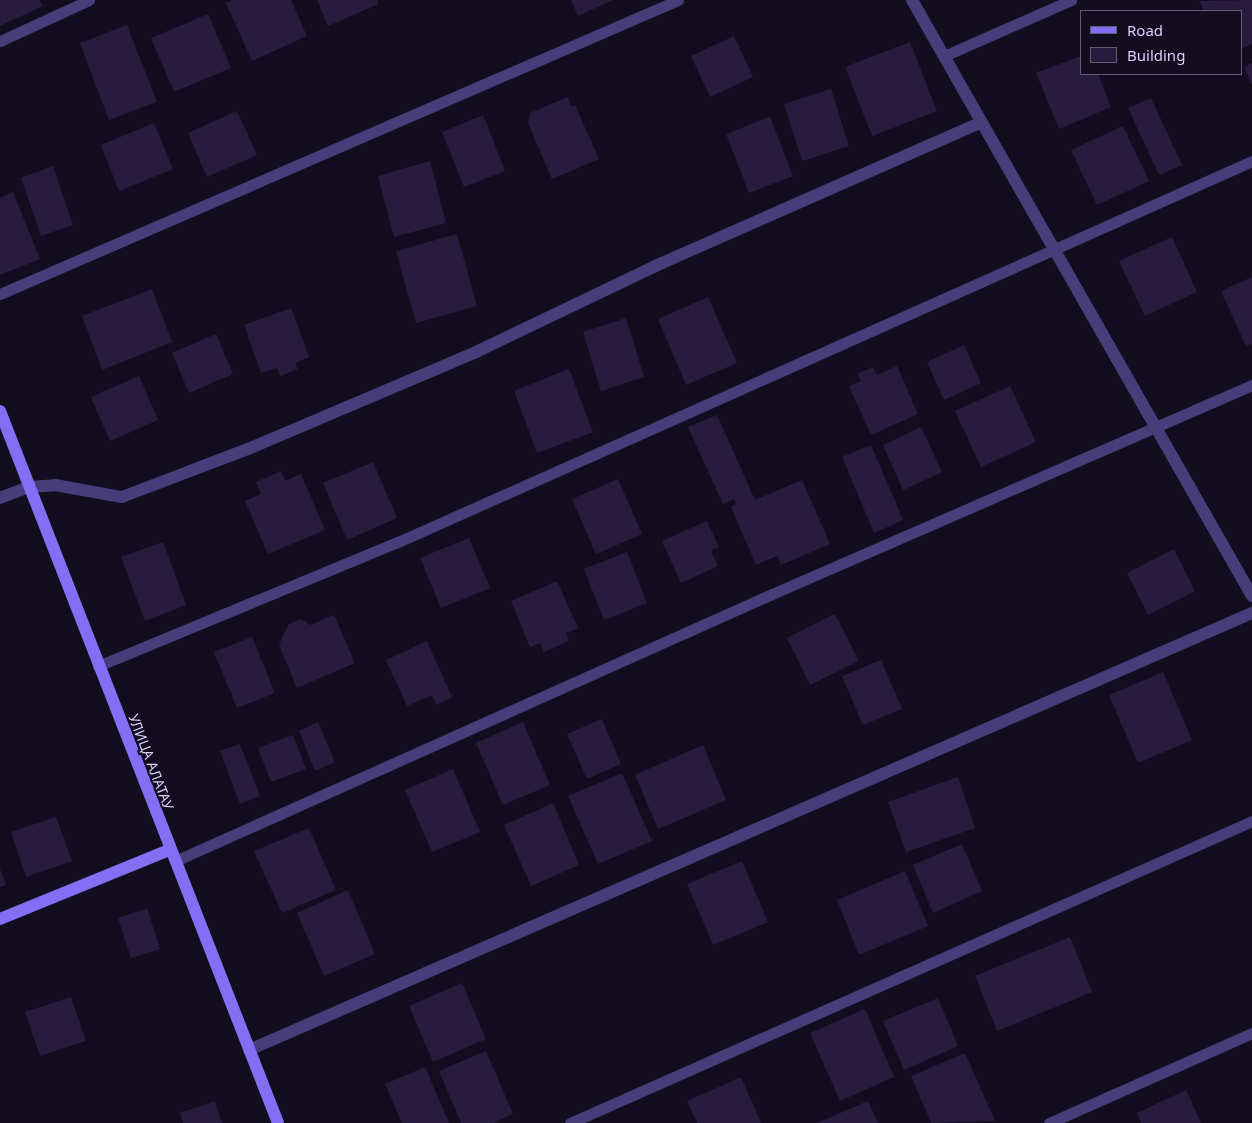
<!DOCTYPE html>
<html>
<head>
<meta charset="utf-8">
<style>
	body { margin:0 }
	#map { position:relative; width:1252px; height:1123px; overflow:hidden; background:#130e1f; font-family:"Noto Sans",sans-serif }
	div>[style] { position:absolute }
	.building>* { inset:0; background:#271c3e }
	.lane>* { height:11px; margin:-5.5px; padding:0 5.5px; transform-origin:5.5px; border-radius:5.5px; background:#473d7a }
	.street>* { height:12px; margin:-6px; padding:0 6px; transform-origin:6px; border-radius:6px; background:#473d7a }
	.secondary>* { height:12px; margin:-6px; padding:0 6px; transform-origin:6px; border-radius:6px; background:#836ef4 }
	span { translate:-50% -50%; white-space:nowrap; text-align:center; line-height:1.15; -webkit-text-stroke:4px #130e1f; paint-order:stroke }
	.street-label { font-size:14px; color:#dad0fb }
	.legend { position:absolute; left:1080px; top:10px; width:162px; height:65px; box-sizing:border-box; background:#130e1f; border:1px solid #635c77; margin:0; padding:6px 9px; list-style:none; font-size:15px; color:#dad0fb }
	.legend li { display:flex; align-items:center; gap:10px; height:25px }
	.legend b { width:25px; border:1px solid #635c77 }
</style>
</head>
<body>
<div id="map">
	<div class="building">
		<i style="clip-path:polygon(0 0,40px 0,43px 6px,0 26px)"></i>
		<i style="clip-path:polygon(233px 0,291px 0,307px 36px,252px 61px,226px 3px)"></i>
		<i style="clip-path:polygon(317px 0,377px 0,378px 4px,328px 26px)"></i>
		<i style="clip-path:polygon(571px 0,613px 0,578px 16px)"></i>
		<i style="clip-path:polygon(1252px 0,1252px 44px,1241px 49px,1241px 11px,1204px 11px,1199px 1px)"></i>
		<i style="clip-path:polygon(208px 14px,231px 68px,174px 92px,151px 38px)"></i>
		<i style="clip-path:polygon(127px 25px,157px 102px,109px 120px,80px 43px)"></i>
		<i style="clip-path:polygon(734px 36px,753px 77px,710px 97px,691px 56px)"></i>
		<i style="clip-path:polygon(910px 42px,937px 111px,872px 136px,845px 67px)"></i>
		<i style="clip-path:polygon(1081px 56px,1081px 74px,1098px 74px,1111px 107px,1059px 129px,1036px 73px)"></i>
		<i style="clip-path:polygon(1252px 63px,1252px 85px,1244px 67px)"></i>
		<i style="clip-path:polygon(831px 89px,849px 146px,802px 161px,784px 104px)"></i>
		<i style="clip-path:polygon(568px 97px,571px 107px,575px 105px,599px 159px,552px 179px,528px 123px,530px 113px)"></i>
		<i style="clip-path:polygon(1151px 98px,1182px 165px,1159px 175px,1128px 108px)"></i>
		<i style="clip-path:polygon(237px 111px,257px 155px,207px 177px,188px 133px)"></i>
		<i style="clip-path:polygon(483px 115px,505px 171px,464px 187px,442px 132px)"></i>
		<i style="clip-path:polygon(770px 117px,793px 176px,749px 193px,726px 134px)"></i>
		<i style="clip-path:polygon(154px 123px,173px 169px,119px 191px,101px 145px)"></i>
		<i style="clip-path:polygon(1123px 126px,1149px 181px,1097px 205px,1071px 150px)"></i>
		<i style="clip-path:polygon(430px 161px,446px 223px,394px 237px,378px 176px)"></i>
		<i style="clip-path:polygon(53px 166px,73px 225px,41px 236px,21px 178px)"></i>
		<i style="clip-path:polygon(13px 192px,40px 259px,0 275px,0 198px)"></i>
		<i style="clip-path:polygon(457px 234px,477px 306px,416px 323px,396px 251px)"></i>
		<i style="clip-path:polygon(1172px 237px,1197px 292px,1145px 316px,1119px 261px)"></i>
		<i style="clip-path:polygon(1252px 277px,1252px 344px,1246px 346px,1221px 291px)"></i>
		<i style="clip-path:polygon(152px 289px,172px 342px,102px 370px,82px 316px)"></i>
		<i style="clip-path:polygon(708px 297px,737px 363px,686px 385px,658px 319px)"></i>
		<i style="clip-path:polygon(291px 308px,309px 357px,295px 363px,298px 369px,280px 376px,277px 368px,261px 373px,244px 325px)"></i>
		<i style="clip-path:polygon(626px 318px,644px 377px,601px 391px,583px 332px)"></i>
		<i style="clip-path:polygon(216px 334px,233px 374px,189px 393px,172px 353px)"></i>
		<i style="clip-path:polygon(964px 345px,981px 383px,944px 400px,927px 362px)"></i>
		<i style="clip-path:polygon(897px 366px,918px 414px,871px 435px,849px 386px,861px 381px,857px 374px,873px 367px,877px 375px)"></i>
		<i style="clip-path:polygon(569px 369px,593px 432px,537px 453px,514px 391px)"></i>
		<i style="clip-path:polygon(139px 376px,158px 420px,110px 441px,91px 397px)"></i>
		<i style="clip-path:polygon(1010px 386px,1036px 442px,981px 467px,955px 411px)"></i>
		<i style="clip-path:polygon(717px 415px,755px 500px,802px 480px,830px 544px,781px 565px,777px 556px,756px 565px,731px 507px,736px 504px,734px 499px,723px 504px,688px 427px)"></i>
		<i style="clip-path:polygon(921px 427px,942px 472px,903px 490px,883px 445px)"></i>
		<i style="clip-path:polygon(871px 445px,903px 520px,874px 533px,842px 457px)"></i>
		<i style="clip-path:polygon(373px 462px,397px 518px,347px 540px,323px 483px)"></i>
		<i style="clip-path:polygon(281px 471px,285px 481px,301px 474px,325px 530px,268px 554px,245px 501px,261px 494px,256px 482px)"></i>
		<i style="clip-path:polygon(618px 479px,642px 534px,596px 554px,572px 499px)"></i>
		<i style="clip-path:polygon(707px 521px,719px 547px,711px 550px,718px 566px,681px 583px,662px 541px)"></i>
		<i style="clip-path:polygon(469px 538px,490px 588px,441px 608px,420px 558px)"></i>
		<i style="clip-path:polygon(163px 542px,186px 605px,145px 621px,121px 557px)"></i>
		<i style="clip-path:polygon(1174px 549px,1195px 591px,1148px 615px,1127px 573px)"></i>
		<i style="clip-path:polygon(627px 552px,647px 603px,604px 620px,584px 569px)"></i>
		<i style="clip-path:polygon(557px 581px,578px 628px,566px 633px,569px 641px,544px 652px,540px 643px,530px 647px,511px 601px)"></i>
		<i style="clip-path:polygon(835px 614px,859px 661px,810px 685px,787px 638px)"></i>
		<i style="clip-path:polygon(334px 615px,355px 663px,297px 688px,279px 645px,288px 625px,301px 619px,310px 625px)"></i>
		<i style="clip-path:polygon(252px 637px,275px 693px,237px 708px,214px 652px)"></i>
		<i style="clip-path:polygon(427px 641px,452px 697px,436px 705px,432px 695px,407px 706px,386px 660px)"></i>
		<i style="clip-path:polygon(881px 660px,902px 709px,863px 725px,842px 676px)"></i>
		<i style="clip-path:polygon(1163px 672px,1192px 740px,1138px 763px,1109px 695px)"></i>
		<i style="clip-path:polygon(602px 719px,621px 764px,587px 779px,567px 734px)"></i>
		<i style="clip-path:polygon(318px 722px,335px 762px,315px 771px,299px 731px)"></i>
		<i style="clip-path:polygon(523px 722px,550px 785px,503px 805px,476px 743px)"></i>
		<i style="clip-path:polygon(293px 735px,306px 769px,271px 782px,258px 748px)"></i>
		<i style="clip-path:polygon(240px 744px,260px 796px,240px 804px,220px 751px)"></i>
		<i style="clip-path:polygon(703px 745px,726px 800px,658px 829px,635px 775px)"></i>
		<i style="clip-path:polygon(453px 769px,480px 832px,432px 852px,405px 790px)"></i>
		<i style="clip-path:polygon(622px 773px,652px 841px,598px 864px,568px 796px)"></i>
		<i style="clip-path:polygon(958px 777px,975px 828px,906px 852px,888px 802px)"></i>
		<i style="clip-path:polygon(553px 803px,579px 865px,531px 886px,504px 825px)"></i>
		<i style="clip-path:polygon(56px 817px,72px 861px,26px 877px,11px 832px)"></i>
		<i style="clip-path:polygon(309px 828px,336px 890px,282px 913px,254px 851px)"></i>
		<i style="clip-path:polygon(962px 844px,982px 891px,933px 913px,913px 865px)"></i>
		<i style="clip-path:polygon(742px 861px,768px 922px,713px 945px,687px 884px)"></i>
		<i style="clip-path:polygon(0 869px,6px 885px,0 887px)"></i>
		<i style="clip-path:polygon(905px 871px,928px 926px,859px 955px,837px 900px)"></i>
		<i style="clip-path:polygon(348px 890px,375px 954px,324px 976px,297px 913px)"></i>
		<i style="clip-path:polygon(147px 908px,160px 949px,131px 958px,118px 918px)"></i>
		<i style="clip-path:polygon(1070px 937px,1092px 992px,997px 1031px,975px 976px)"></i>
		<i style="clip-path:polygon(462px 983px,486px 1039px,433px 1062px,409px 1006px)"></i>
		<i style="clip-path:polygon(71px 997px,86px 1041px,40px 1056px,25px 1012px)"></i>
		<i style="clip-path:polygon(938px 998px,958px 1046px,904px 1070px,883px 1021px)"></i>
		<i style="clip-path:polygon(865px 1009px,894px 1077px,840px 1101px,810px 1033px)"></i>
		<i style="clip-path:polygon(486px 1051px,513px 1114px,493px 1123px,461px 1123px,439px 1071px)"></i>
		<i style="clip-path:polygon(965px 1053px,995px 1121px,931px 1123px,911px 1076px)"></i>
		<i style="clip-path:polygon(425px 1067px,449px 1123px,402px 1123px,385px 1084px)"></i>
		<i style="clip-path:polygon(741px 1077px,761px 1123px,697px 1123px,687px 1101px)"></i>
		<i style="clip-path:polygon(1186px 1090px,1201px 1123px,1141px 1123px,1137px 1113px)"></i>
		<i style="clip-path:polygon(215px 1101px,222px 1123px,183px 1123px,180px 1113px)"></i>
		<i style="clip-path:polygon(868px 1101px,878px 1123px,817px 1123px)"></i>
	</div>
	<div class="lane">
		<i style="left:0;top:41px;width:98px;rotate:-24.7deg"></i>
		<i style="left:944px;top:56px;width:139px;rotate:-23.8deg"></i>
		<i style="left:0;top:294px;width:739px;rotate:-23.44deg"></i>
		<i style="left:98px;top:666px;width:325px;rotate:-22.5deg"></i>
		<i style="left:398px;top:542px;width:935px;rotate:-24.04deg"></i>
		<i style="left:175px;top:861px;width:654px;rotate:-24.1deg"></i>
		<i style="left:772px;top:594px;width:524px;rotate:-23.53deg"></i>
		<i style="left:570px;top:1123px;width:746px;rotate:-23.88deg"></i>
		<i style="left:1049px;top:1123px;width:222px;rotate:-23.9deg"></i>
	</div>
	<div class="street">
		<i style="left:912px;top:0;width:686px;rotate:60.3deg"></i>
		<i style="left:0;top:498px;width:31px;rotate:-21deg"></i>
		<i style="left:29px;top:487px;width:26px;rotate:-4deg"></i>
		<i style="left:55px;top:485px;width:68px;rotate:10.2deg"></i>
		<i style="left:122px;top:497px;width:135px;rotate:-20.9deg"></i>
		<i style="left:248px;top:449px;width:248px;rotate:-23deg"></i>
		<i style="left:476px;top:352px;width:206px;rotate:-25.6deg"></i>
		<i style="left:662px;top:263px;width:349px;rotate:-23.8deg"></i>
		<i style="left:249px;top:1050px;width:1094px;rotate:-23.54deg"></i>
	</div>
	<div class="secondary">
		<i style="left:0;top:411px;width:764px;rotate:68.67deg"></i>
		<i style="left:0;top:919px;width:183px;rotate:-22.2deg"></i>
	</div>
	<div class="street-label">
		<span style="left:151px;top:762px;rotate:69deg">УЛИЦА АЛАТАУ</span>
	</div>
	<ul class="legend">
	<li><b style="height:6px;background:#836ef4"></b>Road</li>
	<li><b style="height:14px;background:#271c3e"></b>Building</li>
	</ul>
</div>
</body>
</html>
